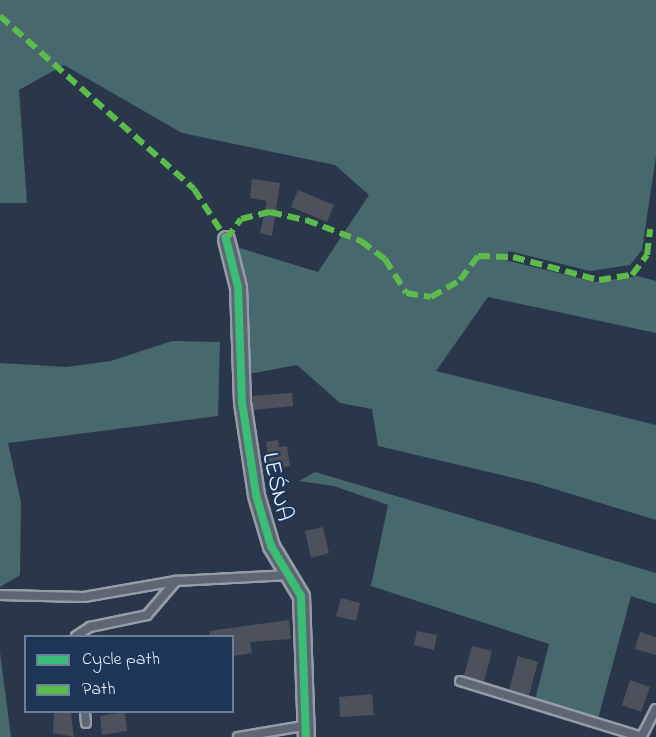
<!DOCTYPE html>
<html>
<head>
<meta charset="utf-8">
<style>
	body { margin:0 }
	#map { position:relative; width:656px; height:737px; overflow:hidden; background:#2a374a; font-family:"Indie Flower",sans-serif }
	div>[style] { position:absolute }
	.green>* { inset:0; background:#47686d }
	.building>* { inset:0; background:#4c515c }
	.roads { filter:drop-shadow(2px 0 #959da7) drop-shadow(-2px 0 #959da7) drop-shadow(0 2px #959da7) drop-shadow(0 -2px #959da7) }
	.service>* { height:8px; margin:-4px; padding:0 4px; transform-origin:4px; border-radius:4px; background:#5d6672 }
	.minor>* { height:15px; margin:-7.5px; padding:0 7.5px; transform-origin:7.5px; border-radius:7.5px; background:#5d6672 }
	.quiet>* { height:6px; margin-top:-3px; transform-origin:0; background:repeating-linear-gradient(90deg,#5cbc4b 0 12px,transparent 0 18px) }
	.cycleway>* { height:8px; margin:-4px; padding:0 4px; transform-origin:4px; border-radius:4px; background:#3abd76 }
	span { translate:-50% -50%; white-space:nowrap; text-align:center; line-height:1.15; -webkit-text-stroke:4.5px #1d3557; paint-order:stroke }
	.street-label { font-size:24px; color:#e8f1f8 }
	.legend { position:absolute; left:24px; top:635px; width:210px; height:78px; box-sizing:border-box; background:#1d3557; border:2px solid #6e8097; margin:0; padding:8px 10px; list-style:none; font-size:18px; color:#e8f1f8 }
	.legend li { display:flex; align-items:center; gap:12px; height:30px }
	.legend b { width:30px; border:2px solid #6e8097 }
</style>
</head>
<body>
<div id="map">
	<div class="green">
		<i style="clip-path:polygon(0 0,656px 0,656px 156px,642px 250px,630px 265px,590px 271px,509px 251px,505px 260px,595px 282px,638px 276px,656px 281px,656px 333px,488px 297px,436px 371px,656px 425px,656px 520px,535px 483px,378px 446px,372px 409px,340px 403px,297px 365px,248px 374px,244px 287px,233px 246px,318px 272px,369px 195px,335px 165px,182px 133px,64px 65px,19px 90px,27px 203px,0 203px)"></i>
		<i style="clip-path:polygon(172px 341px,220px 342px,218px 416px,8px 443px,21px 502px,20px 575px,0 587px,0 363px,66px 367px,111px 361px)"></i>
		<i style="clip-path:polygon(315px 472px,656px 573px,656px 604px,631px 596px,598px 719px,535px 700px,549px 644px,371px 586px,388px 505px,334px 486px,299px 481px)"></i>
		<i style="clip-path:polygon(0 652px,11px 737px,0 737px)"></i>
	</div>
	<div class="building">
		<i style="clip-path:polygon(252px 179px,280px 183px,272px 236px,260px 233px,267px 201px,250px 198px)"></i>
		<i style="clip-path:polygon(298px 190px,334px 205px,327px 222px,291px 207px)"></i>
		<i style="clip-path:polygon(292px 393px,293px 406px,253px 410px,252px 396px)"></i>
		<i style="clip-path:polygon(278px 440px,279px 447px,287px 446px,290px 466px,270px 469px,266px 442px)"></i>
		<i style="clip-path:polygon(323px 527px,329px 553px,311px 558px,305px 531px)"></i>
		<i style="clip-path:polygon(341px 598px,360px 603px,356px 621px,336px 616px)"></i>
		<i style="clip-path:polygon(289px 620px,291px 639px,250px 642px,252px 653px,234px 656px,232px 636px,210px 636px,209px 631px)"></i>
		<i style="clip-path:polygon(417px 631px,437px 635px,434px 650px,414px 645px)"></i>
		<i style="clip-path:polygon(640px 632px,656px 637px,656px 655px,635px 649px)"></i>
		<i style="clip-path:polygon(472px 646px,492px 651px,484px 682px,464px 676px)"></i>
		<i style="clip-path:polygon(518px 656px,538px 662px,529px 695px,509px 690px)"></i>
		<i style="clip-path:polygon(630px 680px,650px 687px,641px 712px,622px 705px)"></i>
		<i style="clip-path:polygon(372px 694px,374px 715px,340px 717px,339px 697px)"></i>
		<i style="clip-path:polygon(54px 711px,71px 713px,74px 737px,53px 733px)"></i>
		<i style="clip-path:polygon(125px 712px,127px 731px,102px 735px,100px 716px)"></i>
	</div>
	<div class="roads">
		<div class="service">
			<i style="left:0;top:595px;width:84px;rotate:1.4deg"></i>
			<i style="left:84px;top:597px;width:93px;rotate:-9.9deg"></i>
			<i style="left:176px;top:581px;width:114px;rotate:-3deg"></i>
			<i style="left:76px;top:636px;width:17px;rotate:-33deg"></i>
			<i style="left:90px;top:627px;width:58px;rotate:-11.9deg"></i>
			<i style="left:147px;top:615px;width:45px;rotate:-49.5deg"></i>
			<i style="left:460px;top:681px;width:190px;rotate:17.1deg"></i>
			<i style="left:85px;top:712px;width:11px;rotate:85deg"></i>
			<i style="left:642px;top:736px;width:30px;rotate:-63deg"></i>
			<i style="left:238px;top:737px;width:67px;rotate:-9.5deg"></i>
		</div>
		<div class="minor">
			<i style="left:226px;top:239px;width:49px;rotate:76deg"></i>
			<i style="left:238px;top:287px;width:115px;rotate:88deg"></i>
			<i style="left:242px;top:402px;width:94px;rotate:81.4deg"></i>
			<i style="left:256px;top:495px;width:53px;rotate:73.6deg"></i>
			<i style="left:271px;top:546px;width:58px;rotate:59deg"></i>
			<i style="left:301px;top:596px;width:141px;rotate:88deg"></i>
		</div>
	</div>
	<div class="quiet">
		<i style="left:0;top:16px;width:260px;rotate:41.7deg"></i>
		<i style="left:194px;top:189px;width:59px;rotate:57.4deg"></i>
		<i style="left:226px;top:239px;width:25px;rotate:-53deg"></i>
		<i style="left:241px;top:219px;width:30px;rotate:-14deg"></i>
		<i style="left:270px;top:212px;width:37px;rotate:13deg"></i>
		<i style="left:306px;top:220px;width:59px;rotate:20.9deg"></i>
		<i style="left:361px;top:241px;width:30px;rotate:37deg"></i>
		<i style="left:385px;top:259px;width:40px;rotate:58deg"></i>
		<i style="left:406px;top:293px;width:25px;rotate:9deg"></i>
		<i style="left:431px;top:297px;width:34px;rotate:-30deg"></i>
		<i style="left:460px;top:280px;width:30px;rotate:-53deg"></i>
		<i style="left:478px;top:256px;width:35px;rotate:2deg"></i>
		<i style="left:513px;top:257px;width:89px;rotate:15deg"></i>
		<i style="left:599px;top:280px;width:33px;rotate:-9deg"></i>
		<i style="left:632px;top:275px;width:25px;rotate:-53deg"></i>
		<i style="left:647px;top:255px;width:26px;rotate:-83deg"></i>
	</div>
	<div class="cycleway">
		<i style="left:226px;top:239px;width:49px;rotate:76deg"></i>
		<i style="left:238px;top:287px;width:115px;rotate:88deg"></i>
		<i style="left:242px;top:402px;width:94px;rotate:81.4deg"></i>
		<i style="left:256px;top:495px;width:53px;rotate:73.6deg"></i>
		<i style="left:271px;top:546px;width:58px;rotate:59deg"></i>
		<i style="left:301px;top:596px;width:141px;rotate:88deg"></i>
	</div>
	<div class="street-label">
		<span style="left:276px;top:487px;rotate:77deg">LEŚNA</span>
	</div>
	<ul class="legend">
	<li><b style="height:8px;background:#3abd76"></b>Cycle path</li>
	<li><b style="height:8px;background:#5cbc4b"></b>Path</li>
	</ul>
</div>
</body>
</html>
